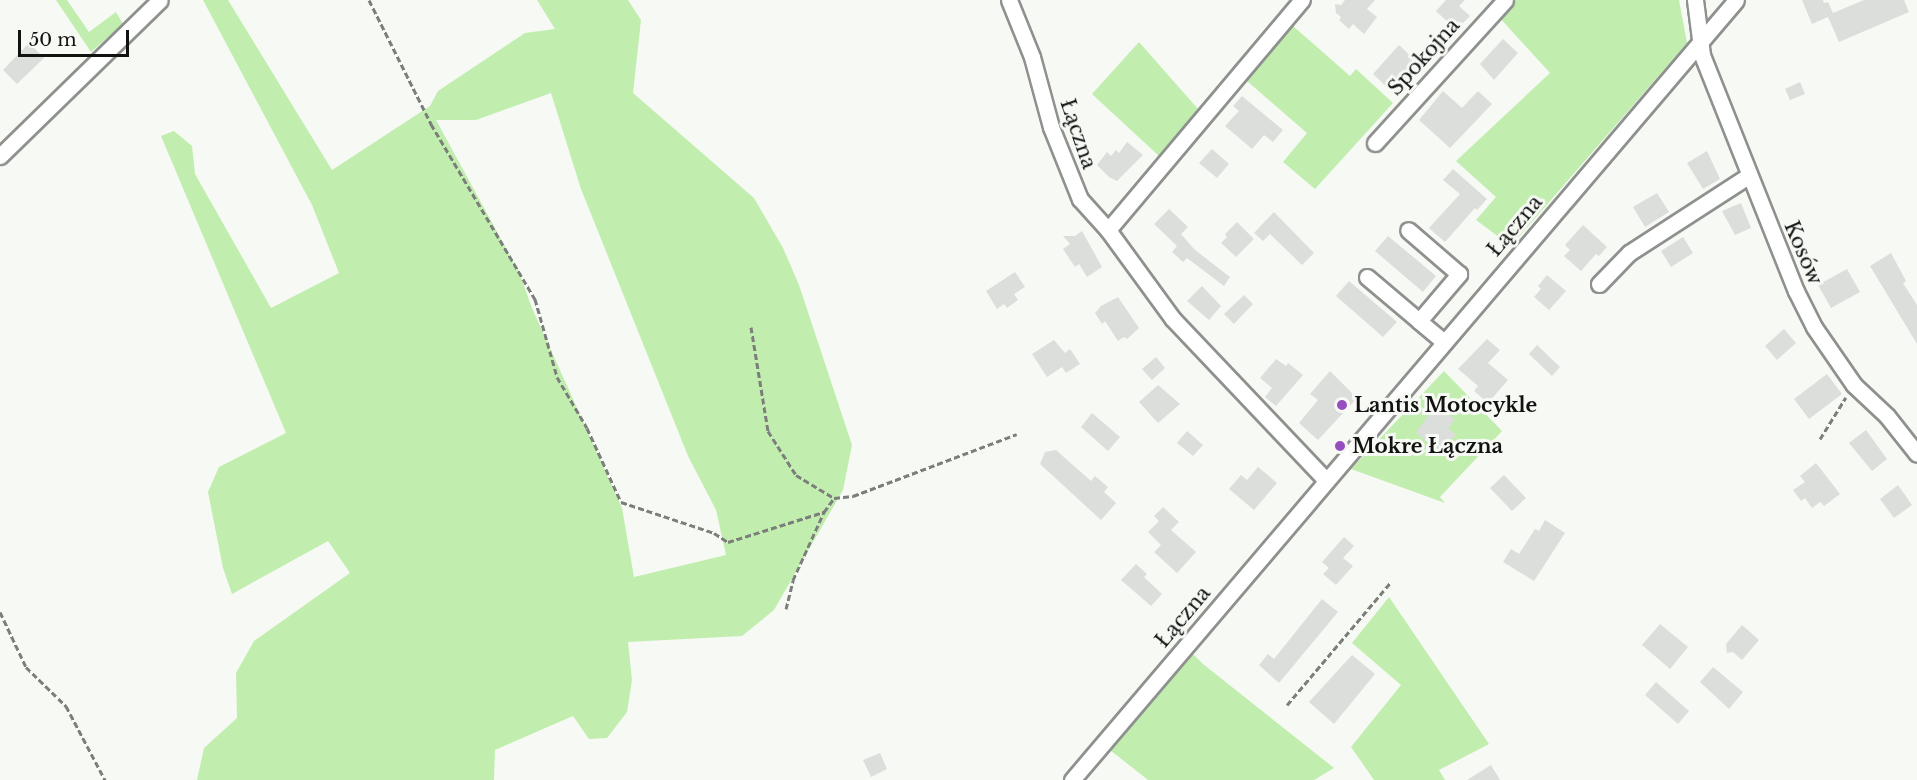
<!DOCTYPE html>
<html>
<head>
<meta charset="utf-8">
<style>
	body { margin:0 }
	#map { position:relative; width:1917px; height:780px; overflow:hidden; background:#f7f9f5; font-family:"Libre Baskerville",serif }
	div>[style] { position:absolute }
	.green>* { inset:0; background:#c1eeae }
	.building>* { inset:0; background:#dbdeda }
	.path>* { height:3px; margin-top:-1.5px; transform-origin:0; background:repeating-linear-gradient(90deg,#7c7e7b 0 6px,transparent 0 9px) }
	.roads { filter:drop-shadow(2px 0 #8e918d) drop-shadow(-2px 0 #8e918d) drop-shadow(0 2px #8e918d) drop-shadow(0 -2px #8e918d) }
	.minor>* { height:15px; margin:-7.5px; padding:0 7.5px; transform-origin:7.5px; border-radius:7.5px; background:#fff }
	.dots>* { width:16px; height:16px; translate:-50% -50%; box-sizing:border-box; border:3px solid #f7f9f5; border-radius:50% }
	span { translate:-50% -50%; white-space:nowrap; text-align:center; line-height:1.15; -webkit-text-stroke:6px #f7f9f5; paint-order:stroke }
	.street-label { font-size:20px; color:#121311 }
	.poi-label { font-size:20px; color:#121311; font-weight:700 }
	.left { translate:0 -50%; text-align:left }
	.scale { position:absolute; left:18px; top:30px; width:111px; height:27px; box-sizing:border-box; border:3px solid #121311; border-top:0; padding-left:8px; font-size:18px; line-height:21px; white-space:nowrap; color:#121311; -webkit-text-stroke:4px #f7f9f5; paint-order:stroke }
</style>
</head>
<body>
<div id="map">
	<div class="green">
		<i style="clip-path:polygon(56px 0,67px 0,89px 32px,116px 12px,123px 24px,91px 52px)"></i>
		<i style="clip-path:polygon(evenodd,203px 0,228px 0,332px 170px,430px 106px,438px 91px,525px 33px,555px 29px,537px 0,628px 0,641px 20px,633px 93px,754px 198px,783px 248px,799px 285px,852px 445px,843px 490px,774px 610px,742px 636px,628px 642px,632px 680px,627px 712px,607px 738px,589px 739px,573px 716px,495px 750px,494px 780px,197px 780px,204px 748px,237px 718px,236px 673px,254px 641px,350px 573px,328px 541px,232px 594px,223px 568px,208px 492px,219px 467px,286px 433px,161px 136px,174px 131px,192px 146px,195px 174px,271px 308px,339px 273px,312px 205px,203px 0,551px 93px,581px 189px,688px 456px,716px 510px,726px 555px,634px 577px,622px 508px,532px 308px,519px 272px,436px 120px,476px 120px,551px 93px)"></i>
		<i style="clip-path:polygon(1514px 0,1679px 0,1687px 43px,1511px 246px,1476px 220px,1496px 197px,1456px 161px,1550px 73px,1499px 17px)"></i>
		<i style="clip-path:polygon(1293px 26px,1350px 76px,1356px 69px,1393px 103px,1315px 189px,1283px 162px,1307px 133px,1247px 81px)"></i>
		<i style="clip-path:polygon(1139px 42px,1198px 109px,1159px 156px,1092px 94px)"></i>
		<i style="clip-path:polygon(1444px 371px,1502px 431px,1440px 497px,1445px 503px,1351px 469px)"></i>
		<i style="clip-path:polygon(1389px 597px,1489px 744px,1439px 770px,1445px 780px,1374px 780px,1351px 747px,1401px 685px,1352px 643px)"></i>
		<i style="clip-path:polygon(1192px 653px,1203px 664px,1334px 768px,1314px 780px,1148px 780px,1110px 750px)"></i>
	</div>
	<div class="building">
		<i style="clip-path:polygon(1345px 0,1375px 0,1367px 9px,1377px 17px,1364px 34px,1353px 24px,1349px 29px,1339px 20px,1341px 17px,1336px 13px,1335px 4px,1341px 5px)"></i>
		<i style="clip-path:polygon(1446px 0,1465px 0,1459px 6px,1470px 16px,1456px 30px,1436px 11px)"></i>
		<i style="clip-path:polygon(1802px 0,1823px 0,1824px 3px,1828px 2px,1833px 13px,1864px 0,1904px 0,1909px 12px,1839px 42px,1828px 17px,1812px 24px)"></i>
		<i style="clip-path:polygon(1503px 39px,1518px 53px,1494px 80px,1480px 64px)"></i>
		<i style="clip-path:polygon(29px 43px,44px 58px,17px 84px,3px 70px)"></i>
		<i style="clip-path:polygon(1399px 45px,1417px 62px,1410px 69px,1413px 72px,1401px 85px,1398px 83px,1391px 91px,1373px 74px)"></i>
		<i style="clip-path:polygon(1800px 82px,1805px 94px,1790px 100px,1785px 89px)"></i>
		<i style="clip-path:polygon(1443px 91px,1462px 108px,1478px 91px,1492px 104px,1450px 148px,1419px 120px)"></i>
		<i style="clip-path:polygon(1242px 96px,1283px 130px,1273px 142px,1264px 135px,1252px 149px,1225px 126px,1239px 111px,1233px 106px)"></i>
		<i style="clip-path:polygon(1127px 142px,1143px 155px,1117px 181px,1109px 177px,1097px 165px,1107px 152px,1111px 156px,1116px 150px,1119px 153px)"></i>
		<i style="clip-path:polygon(1212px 149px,1229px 164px,1217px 178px,1199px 163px)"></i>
		<i style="clip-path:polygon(1707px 151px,1720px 179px,1703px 189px,1687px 163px)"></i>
		<i style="clip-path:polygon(1453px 169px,1487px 199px,1477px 210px,1475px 208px,1445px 242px,1429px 228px,1460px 194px,1443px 180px)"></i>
		<i style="clip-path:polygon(1657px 193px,1669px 212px,1645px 227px,1633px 207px)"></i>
		<i style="clip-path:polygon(1741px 203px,1751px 228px,1735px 235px,1722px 211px)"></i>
		<i style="clip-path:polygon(1169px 209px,1188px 227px,1181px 234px,1195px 250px,1230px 277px,1224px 286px,1187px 258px,1183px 262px,1172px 252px,1177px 246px,1154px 224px)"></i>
		<i style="clip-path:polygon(1274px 212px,1314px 253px,1302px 265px,1270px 234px,1263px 241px,1254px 233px)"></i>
		<i style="clip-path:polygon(1237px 222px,1254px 239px,1236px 257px,1221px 243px,1227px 237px,1225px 234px)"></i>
		<i style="clip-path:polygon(1583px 225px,1607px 247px,1599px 256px,1596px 254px,1581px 271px,1564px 256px,1570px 250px,1565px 245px)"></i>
		<i style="clip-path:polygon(1082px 231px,1102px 267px,1087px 277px,1079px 264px,1075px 267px,1063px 249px,1070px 244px,1063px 236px,1075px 236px)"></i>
		<i style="clip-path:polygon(1388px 236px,1436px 276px,1423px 292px,1375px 251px)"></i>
		<i style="clip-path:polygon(1683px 237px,1693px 253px,1671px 267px,1661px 251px)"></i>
		<i style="clip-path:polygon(1891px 253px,1906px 281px,1903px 283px,1917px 305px,1917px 344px,1870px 266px)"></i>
		<i style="clip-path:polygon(1847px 269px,1860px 292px,1831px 308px,1818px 285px)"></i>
		<i style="clip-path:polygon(1015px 272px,1025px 287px,1014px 294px,1018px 300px,1007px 308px,1004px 304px,997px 309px,986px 291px)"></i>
		<i style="clip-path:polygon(1547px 275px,1566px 291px,1549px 310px,1534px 297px,1541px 289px,1538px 286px)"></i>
		<i style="clip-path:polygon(1349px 281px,1397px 322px,1383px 337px,1336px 296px)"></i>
		<i style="clip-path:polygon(1202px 286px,1221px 306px,1209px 320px,1187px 301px)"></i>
		<i style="clip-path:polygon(1244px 295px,1253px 304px,1234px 324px,1224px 314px)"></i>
		<i style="clip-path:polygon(1118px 297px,1139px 328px,1127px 339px,1124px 337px,1118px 341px,1105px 321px,1102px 324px,1095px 313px,1101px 306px)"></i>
		<i style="clip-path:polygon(1784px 329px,1796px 343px,1777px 360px,1765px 346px)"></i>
		<i style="clip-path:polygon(1487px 339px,1500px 350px,1488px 363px,1508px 380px,1488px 403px,1474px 391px,1478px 386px,1458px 369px)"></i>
		<i style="clip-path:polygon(1054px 340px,1065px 353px,1070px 349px,1080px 364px,1066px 373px,1062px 367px,1047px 377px,1032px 354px)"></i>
		<i style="clip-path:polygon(1537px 345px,1560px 367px,1552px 376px,1529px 354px)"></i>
		<i style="clip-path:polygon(1156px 357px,1165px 368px,1152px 380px,1142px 369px)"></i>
		<i style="clip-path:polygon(1276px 359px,1286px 366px,1288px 363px,1303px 375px,1276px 406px,1265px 397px,1272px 388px,1260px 378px)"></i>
		<i style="clip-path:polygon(1330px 371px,1357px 398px,1318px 440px,1299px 423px,1318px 400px,1310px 394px)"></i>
		<i style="clip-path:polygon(1827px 374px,1842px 394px,1809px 419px,1794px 399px)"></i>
		<i style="clip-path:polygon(1158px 385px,1180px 404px,1158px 423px,1139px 402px)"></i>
		<i style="clip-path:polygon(1437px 405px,1455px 420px,1448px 428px,1456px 435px,1439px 454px,1416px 432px)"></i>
		<i style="clip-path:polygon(1092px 413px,1120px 437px,1108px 451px,1081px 427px)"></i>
		<i style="clip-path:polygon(1866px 430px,1887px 459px,1872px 471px,1849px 443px)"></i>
		<i style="clip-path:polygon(1187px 431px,1203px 445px,1193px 456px,1177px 443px)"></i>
		<i style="clip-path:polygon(1056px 450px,1091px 481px,1095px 476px,1108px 487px,1104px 492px,1116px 503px,1101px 520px,1040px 464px,1045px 452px)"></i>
		<i style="clip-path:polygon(1816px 463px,1840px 494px,1824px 506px,1820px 502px,1812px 508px,1805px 498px,1801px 501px,1793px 490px,1805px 482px,1800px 476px)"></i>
		<i style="clip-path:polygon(1258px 467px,1277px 483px,1254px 510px,1229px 489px,1241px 475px,1247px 480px)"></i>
		<i style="clip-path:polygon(1504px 475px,1526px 498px,1512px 511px,1490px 488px)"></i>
		<i style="clip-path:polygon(1898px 485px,1912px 505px,1894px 518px,1880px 499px)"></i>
		<i style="clip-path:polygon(1163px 507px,1179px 522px,1171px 530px,1196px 552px,1177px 573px,1154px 552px,1161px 545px,1148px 532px,1159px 521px,1154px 516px)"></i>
		<i style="clip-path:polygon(1545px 520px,1565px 533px,1534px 581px,1503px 562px,1511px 549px,1519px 554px,1535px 529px,1539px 531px)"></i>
		<i style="clip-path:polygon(1344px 537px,1354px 546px,1343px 558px,1353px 566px,1336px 585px,1323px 574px,1329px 568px,1322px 562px)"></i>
		<i style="clip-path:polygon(1136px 564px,1147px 574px,1144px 577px,1162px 594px,1151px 606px,1121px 580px)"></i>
		<i style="clip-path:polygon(1322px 599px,1338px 612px,1279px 683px,1259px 665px,1268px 654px,1274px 659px)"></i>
		<i style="clip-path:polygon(1660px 624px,1688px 647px,1670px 669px,1642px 645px)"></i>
		<i style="clip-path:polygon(1742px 625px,1759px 640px,1742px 660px,1733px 652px,1727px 653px,1726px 644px)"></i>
		<i style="clip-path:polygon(1352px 655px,1375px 674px,1334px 724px,1309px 702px)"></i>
		<i style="clip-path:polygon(1713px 667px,1743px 692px,1729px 709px,1700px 682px)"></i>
		<i style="clip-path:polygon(1656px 682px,1689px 711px,1678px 724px,1645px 695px)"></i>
		<i style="clip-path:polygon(880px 753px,887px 769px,871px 777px,863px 760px)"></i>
		<i style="clip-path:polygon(1491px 765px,1500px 780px,1467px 780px)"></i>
	</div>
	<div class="path">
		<i style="left:369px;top:0;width:139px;rotate:63.4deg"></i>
		<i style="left:431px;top:124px;width:204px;rotate:59.3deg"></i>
		<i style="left:535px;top:299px;width:81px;rotate:74.2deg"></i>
		<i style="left:557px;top:377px;width:59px;rotate:59.5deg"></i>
		<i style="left:587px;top:428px;width:81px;rotate:65.3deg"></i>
		<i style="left:621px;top:502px;width:98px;rotate:18.4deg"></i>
		<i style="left:714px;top:533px;width:17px;rotate:33deg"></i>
		<i style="left:728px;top:542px;width:101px;rotate:-17.4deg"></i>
		<i style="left:751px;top:327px;width:105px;rotate:80.7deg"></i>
		<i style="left:768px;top:431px;width:52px;rotate:57.5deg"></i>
		<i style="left:796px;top:475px;width:44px;rotate:31.2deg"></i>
		<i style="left:834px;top:498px;width:19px;rotate:-6deg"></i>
		<i style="left:853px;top:496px;width:175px;rotate:-20.7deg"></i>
		<i style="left:1820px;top:439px;width:49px;rotate:-58.2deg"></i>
		<i style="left:786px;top:609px;width:30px;rotate:-76deg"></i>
		<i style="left:793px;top:580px;width:75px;rotate:-65.5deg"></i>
		<i style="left:824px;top:512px;width:17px;rotate:-54deg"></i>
		<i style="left:0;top:612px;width:61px;rotate:64.7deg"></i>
		<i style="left:26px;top:667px;width:56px;rotate:44.3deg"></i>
		<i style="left:66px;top:706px;width:84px;rotate:62.2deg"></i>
		<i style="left:1287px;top:705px;width:160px;rotate:-49.8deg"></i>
	</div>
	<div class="roads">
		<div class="minor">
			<i style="left:1009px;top:0;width:61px;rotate:68deg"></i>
			<i style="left:1032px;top:57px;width:73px;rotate:74.8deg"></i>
			<i style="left:1051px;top:127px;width:78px;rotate:68.1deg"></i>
			<i style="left:1080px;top:199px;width:42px;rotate:47.9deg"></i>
			<i style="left:1108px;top:230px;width:110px;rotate:53.9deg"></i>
			<i style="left:1173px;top:319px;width:222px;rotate:46.5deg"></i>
			<i style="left:1695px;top:0;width:55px;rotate:82.7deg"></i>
			<i style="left:1702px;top:55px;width:254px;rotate:68.3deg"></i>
			<i style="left:1796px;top:291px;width:40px;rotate:63.4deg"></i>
			<i style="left:1814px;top:327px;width:70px;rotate:55.4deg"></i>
			<i style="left:1854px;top:385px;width:45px;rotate:43.2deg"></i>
			<i style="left:1887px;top:416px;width:48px;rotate:51.7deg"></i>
			<i style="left:1375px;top:143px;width:193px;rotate:-47.7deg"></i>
			<i style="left:0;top:156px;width:223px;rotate:-44.3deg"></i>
			<i style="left:1108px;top:230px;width:301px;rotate:-49.9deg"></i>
			<i style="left:1367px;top:277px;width:68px;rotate:40.2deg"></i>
			<i style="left:1419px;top:321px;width:62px;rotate:-49.6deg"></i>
			<i style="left:1459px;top:274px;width:67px;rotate:-139.2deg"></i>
			<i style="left:1599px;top:284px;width:43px;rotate:-45.9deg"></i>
			<i style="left:1629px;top:253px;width:142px;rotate:-32.9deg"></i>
			<i style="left:1419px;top:321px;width:33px;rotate:40deg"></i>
			<i style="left:1072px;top:780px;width:1024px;rotate:-49.59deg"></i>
		</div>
	</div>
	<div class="dots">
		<i style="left:1342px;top:405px;background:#964ec1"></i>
		<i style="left:1340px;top:446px;background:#964ec1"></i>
	</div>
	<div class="street-label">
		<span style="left:1424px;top:57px;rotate:-48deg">Spokojna</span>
		<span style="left:1078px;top:134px;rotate:71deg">Łączna</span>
		<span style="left:1515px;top:226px;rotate:-50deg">Łączna</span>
		<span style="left:1803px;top:253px;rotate:67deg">Kosów</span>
		<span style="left:1183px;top:617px;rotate:-50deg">Łączna</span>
	</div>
	<div class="poi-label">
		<span class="left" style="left:1354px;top:405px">Lantis Motocykle</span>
		<span class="left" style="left:1352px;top:446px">Mokre Łączna</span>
	</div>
	<div class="scale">50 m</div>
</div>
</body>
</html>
